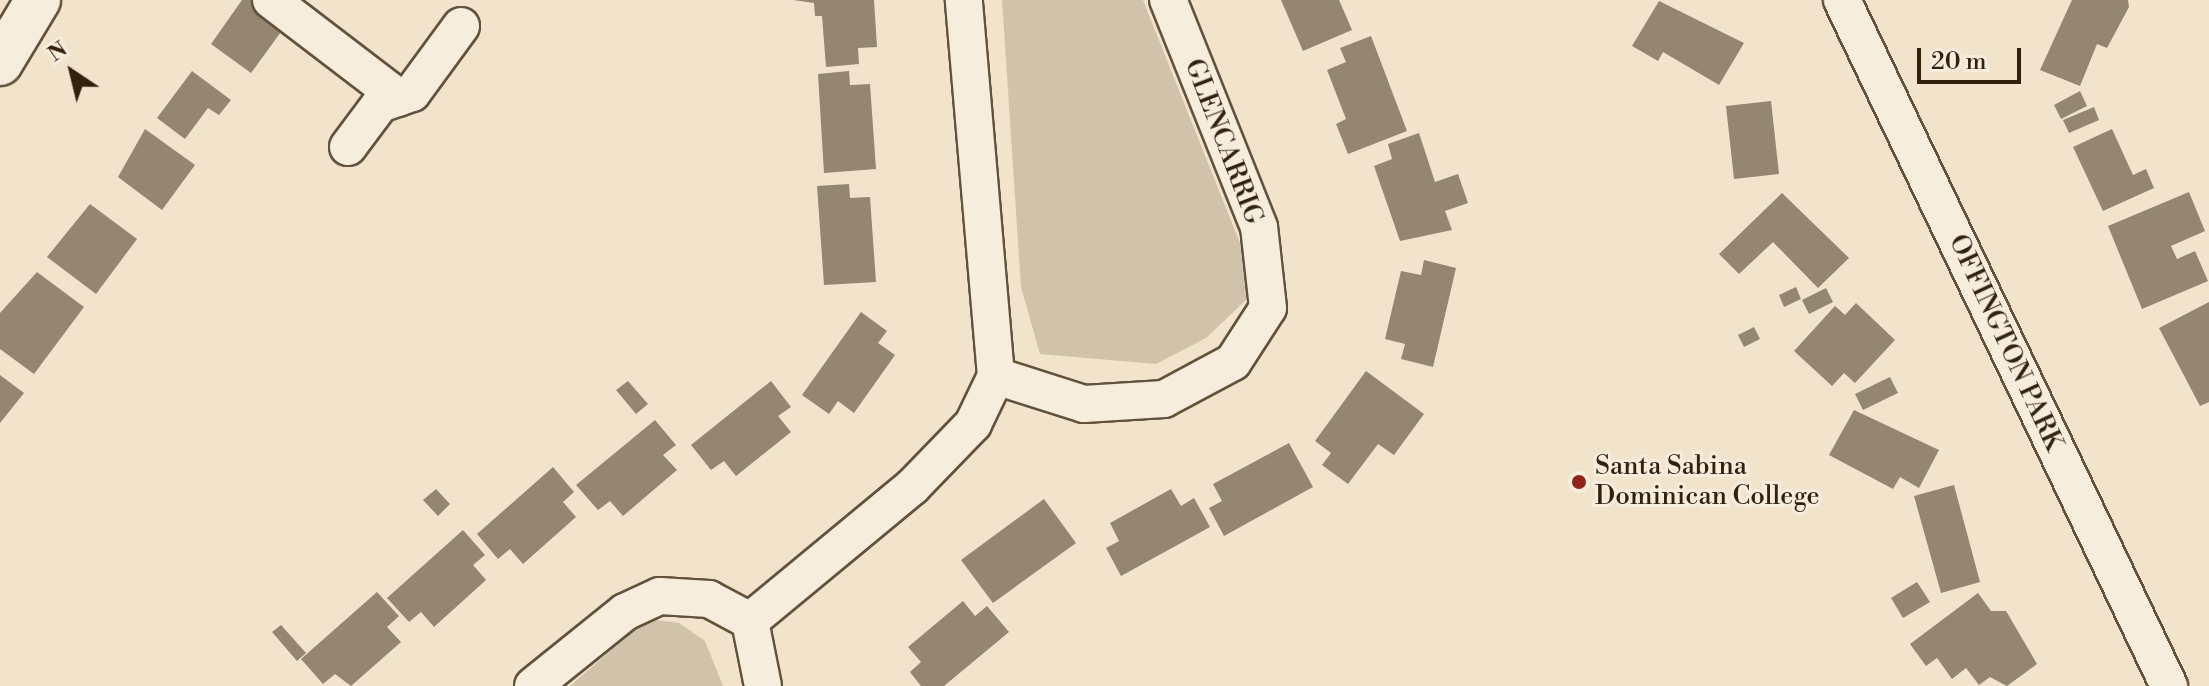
<!DOCTYPE html>
<html>
<head>
<meta charset="utf-8">
<style>
	body { margin:0 }
	#map { position:relative; width:2209px; height:686px; overflow:hidden; background:#f1e4ca; font-family:"Libre Bodoni",serif }
	div>[style] { position:absolute }
	.green>* { inset:0; background:#d1c3aa }
	.building>* { inset:0; background:#95866f }
	.roads { filter:drop-shadow(2px 0 #62523c) drop-shadow(-2px 0 #62523c) drop-shadow(0 2px #62523c) drop-shadow(0 -2px #62523c) }
	.street>* { height:36px; margin:-18px; padding:0 18px; transform-origin:18px; border-radius:18px; background:#f6eddd }
	.secondary>* { height:44px; margin:-22px; padding:0 22px; transform-origin:22px; border-radius:22px; background:#f6eddd }
	.dots>* { width:22px; height:22px; translate:-50% -50%; box-sizing:border-box; border:4px solid #f6eddd; border-radius:50% }
	span { translate:-50% -50%; white-space:nowrap; text-align:center; line-height:1.15; -webkit-text-stroke:6px #f6eddd; paint-order:stroke }
	.street-label { font-size:26px; color:#32210c }
	.poi-label { font-size:26px; color:#32210c }
	.left { translate:0 -50%; text-align:left }
	.north { position:absolute; left:32px; top:32px; width:80px; height:80px; -webkit-text-stroke:6px #f6eddd; paint-order:stroke; rotate:325deg; font-size:22px; font-weight:700; line-height:32px; text-align:center; color:#32210c }
	.north::after { content:''; display:block; margin:auto; width:28px; height:36px; background:#32210c; clip-path:polygon(50% 0,100% 100%,50% 72%,0 100%) }
	.scale { position:absolute; left:1917px; top:48px; width:104px; height:36px; box-sizing:border-box; border:4px solid #32210c; border-top:0; padding-left:10px; font-size:24px; line-height:28px; white-space:nowrap; color:#32210c; -webkit-text-stroke:6px #f6eddd; paint-order:stroke }
</style>
</head>
<body>
<div id="map">
	<div class="green">
		<i style="clip-path:polygon(1002px 0,1143px 0,1246px 258px,1246px 300px,1206px 338px,1156px 364px,1040px 354px,1021px 287px)"></i>
		<i style="clip-path:polygon(647px 619px,679px 623px,705px 641px,723px 686px,570px 686px)"></i>
	</div>
	<div class="building">
		<i style="clip-path:polygon(242px 0,266px 0,291px 18px,251px 73px,211px 44px)"></i>
		<i style="clip-path:polygon(793px 0,874px 0,877px 47px,858px 48px,859px 64px,826px 67px,822px 16px,815px 16px,814px 3px)"></i>
		<i style="clip-path:polygon(1281px 0,1339px 0,1352px 30px,1303px 51px)"></i>
		<i style="clip-path:polygon(2072px 0,2128px 0,2129px 7px,2107px 48px,2097px 44px,2080px 86px,2040px 70px)"></i>
		<i style="clip-path:polygon(1659px 1px,1744px 43px,1719px 85px,1663px 52px,1658px 61px,1632px 46px)"></i>
		<i style="clip-path:polygon(1371px 36px,1407px 131px,1348px 154px,1336px 124px,1346px 119px,1327px 70px,1346px 62px,1340px 48px)"></i>
		<i style="clip-path:polygon(192px 71px,231px 100px,219px 115px,208px 108px,185px 139px,157px 118px)"></i>
		<i style="clip-path:polygon(849px 71px,850px 85px,870px 84px,876px 169px,824px 173px,818px 74px)"></i>
		<i style="clip-path:polygon(2080px 91px,2087px 106px,2061px 119px,2054px 105px)"></i>
		<i style="clip-path:polygon(1771px 101px,1779px 174px,1734px 179px,1726px 106px)"></i>
		<i style="clip-path:polygon(2094px 107px,2099px 120px,2069px 133px,2063px 120px)"></i>
		<i style="clip-path:polygon(145px 129px,195px 165px,162px 210px,118px 177px)"></i>
		<i style="clip-path:polygon(2112px 129px,2133px 175px,2146px 169px,2154px 188px,2103px 211px,2073px 147px)"></i>
		<i style="clip-path:polygon(1419px 133px,1435px 182px,1458px 174px,1468px 203px,1445px 211px,1452px 230px,1400px 241px,1374px 166px,1392px 159px,1388px 144px)"></i>
		<i style="clip-path:polygon(849px 184px,850px 198px,870px 197px,876px 282px,824px 285px,817px 186px)"></i>
		<i style="clip-path:polygon(2189px 192px,2205px 231px,2171px 246px,2177px 259px,2195px 251px,2208px 281px,2142px 309px,2108px 226px)"></i>
		<i style="clip-path:polygon(1782px 193px,1849px 258px,1818px 288px,1773px 242px,1739px 274px,1719px 254px)"></i>
		<i style="clip-path:polygon(90px 204px,137px 239px,96px 294px,47px 257px)"></i>
		<i style="clip-path:polygon(1424px 260px,1456px 268px,1433px 367px,1401px 359px,1405px 344px,1385px 339px,1401px 271px,1421px 275px)"></i>
		<i style="clip-path:polygon(37px 272px,84px 307px,34px 374px,0 349px,0 313px)"></i>
		<i style="clip-path:polygon(1796px 287px,1801px 299px,1784px 307px,1779px 295px)"></i>
		<i style="clip-path:polygon(1826px 288px,1833px 302px,1809px 314px,1802px 300px)"></i>
		<i style="clip-path:polygon(2209px 302px,2209px 402px,2200px 406px,2159px 328px)"></i>
		<i style="clip-path:polygon(1856px 303px,1895px 340px,1855px 383px,1844px 373px,1832px 386px,1794px 351px,1835px 306px,1845px 315px)"></i>
		<i style="clip-path:polygon(861px 312px,887px 331px,878px 343px,895px 355px,854px 413px,838px 401px,829px 414px,802px 395px)"></i>
		<i style="clip-path:polygon(1754px 327px,1760px 339px,1744px 347px,1738px 335px)"></i>
		<i style="clip-path:polygon(1366px 371px,1424px 414px,1394px 455px,1378px 444px,1348px 484px,1322px 465px,1331px 453px,1315px 441px)"></i>
		<i style="clip-path:polygon(0 375px,24px 393px,0 423px)"></i>
		<i style="clip-path:polygon(1890px 377px,1898px 393px,1863px 410px,1855px 394px)"></i>
		<i style="clip-path:polygon(628px 381px,648px 404px,636px 414px,616px 390px)"></i>
		<i style="clip-path:polygon(771px 381px,791px 407px,778px 416px,791px 432px,736px 476px,724px 461px,711px 470px,691px 445px)"></i>
		<i style="clip-path:polygon(1854px 410px,1939px 450px,1919px 488px,1900px 477px,1893px 489px,1829px 455px)"></i>
		<i style="clip-path:polygon(655px 420px,676px 445px,663px 455px,677px 470px,623px 516px,610px 501px,598px 510px,576px 485px)"></i>
		<i style="clip-path:polygon(1289px 443px,1313px 487px,1224px 536px,1209px 508px,1222px 501px,1213px 484px)"></i>
		<i style="clip-path:polygon(553px 467px,574px 492px,563px 502px,576px 517px,523px 564px,510px 549px,498px 559px,477px 534px)"></i>
		<i style="clip-path:polygon(1954px 485px,1980px 582px,1941px 593px,1914px 496px)"></i>
		<i style="clip-path:polygon(436px 489px,450px 504px,438px 516px,423px 500px)"></i>
		<i style="clip-path:polygon(1171px 489px,1181px 506px,1194px 498px,1210px 527px,1121px 576px,1106px 548px,1119px 541px,1110px 523px)"></i>
		<i style="clip-path:polygon(1044px 499px,1076px 543px,993px 603px,961px 560px)"></i>
		<i style="clip-path:polygon(463px 530px,485px 555px,473px 565px,486px 580px,434px 627px,421px 612px,409px 622px,387px 598px)"></i>
		<i style="clip-path:polygon(1917px 582px,1930px 602px,1903px 618px,1891px 598px)"></i>
		<i style="clip-path:polygon(377px 592px,399px 616px,387px 627px,401px 642px,351px 686px,335px 674px,323px 684px,301px 659px)"></i>
		<i style="clip-path:polygon(1978px 593px,1991px 611px,2006px 611px,2037px 664px,2007px 686px,1990px 677px,1979px 685px,1966px 668px,1952px 679px,1937px 658px,1926px 666px,1910px 644px)"></i>
		<i style="clip-path:polygon(963px 601px,975px 616px,987px 606px,1009px 632px,944px 686px,921px 686px,910px 672px,921px 662px,908px 647px)"></i>
		<i style="clip-path:polygon(281px 625px,306px 653px,297px 661px,272px 632px)"></i>
	</div>
	<div class="roads">
		<div class="street">
			<i style="left:271px;top:0;width:161px;rotate:37.4deg"></i>
			<i style="left:1842px;top:0;width:760px;rotate:64.51deg"></i>
			<i style="left:348px;top:147px;width:54px;rotate:-53.3deg"></i>
			<i style="left:380px;top:104px;width:34px;rotate:-19deg"></i>
			<i style="left:412px;top:93px;width:83px;rotate:-53.8deg"></i>
			<i style="left:996px;top:376px;width:92px;rotate:17.7deg"></i>
			<i style="left:1084px;top:404px;width:80px;rotate:-3.6deg"></i>
			<i style="left:1164px;top:399px;width:78px;rotate:-28.2deg"></i>
			<i style="left:1233px;top:362px;width:64px;rotate:-57.1deg"></i>
			<i style="left:1268px;top:308px;width:81px;rotate:-96.3deg"></i>
			<i style="left:1259px;top:227px;width:245px;rotate:-111.8deg"></i>
			<i style="left:750px;top:621px;width:210px;rotate:-39.6deg"></i>
			<i style="left:912px;top:487px;width:88px;rotate:-45.9deg"></i>
			<i style="left:973px;top:424px;width:53px;rotate:-64.4deg"></i>
			<i style="left:996px;top:376px;width:377px;rotate:-94.9deg"></i>
			<i style="left:533px;top:686px;width:118px;rotate:-38.8deg"></i>
			<i style="left:625px;top:612px;width:38px;rotate:-25deg"></i>
			<i style="left:660px;top:596px;width:49px;rotate:3.5deg"></i>
			<i style="left:709px;top:599px;width:47px;rotate:28.2deg"></i>
			<i style="left:750px;top:621px;width:66px;rotate:78.7deg"></i>
		</div>
		<div class="secondary">
			<i style="left:0;top:63px;width:74px;rotate:-58.9deg"></i>
		</div>
	</div>
	<div class="dots">
		<i style="left:1579px;top:482px;background:#8f2418"></i>
	</div>
	<div class="street-label">
		<span style="left:1223px;top:142px;rotate:69deg">GLENCARRIG</span>
		<span style="left:2005px;top:343px;rotate:65deg">OFFINGTON PARK</span>
	</div>
	<div class="poi-label">
		<span class="left" style="left:1595px;top:482px">Santa Sabina<br>Dominican College</span>
	</div>
	<div class="north">N</div>
	<div class="scale">20 m</div>
</div>
</body>
</html>
